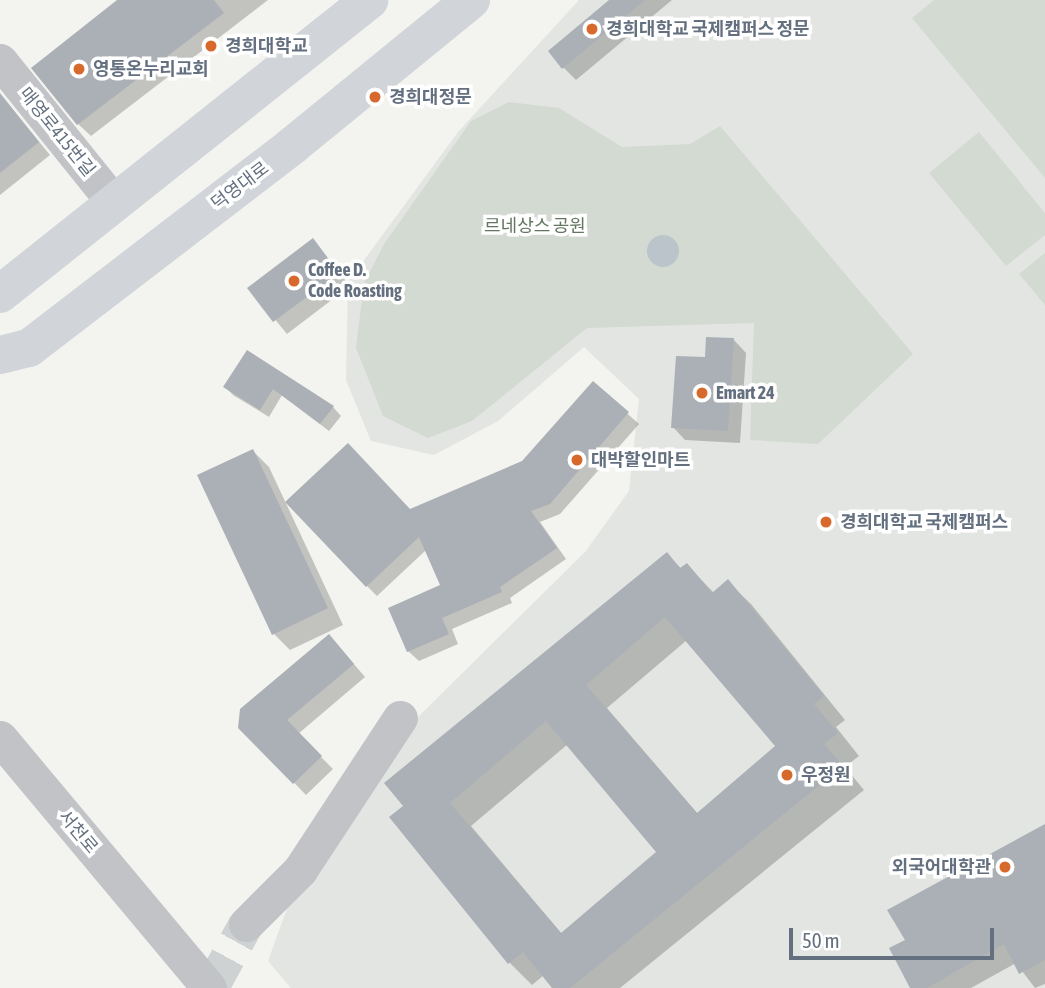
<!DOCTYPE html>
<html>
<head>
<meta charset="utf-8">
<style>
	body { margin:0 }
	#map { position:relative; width:1045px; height:988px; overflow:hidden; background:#f3f3ef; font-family:"Asap Condensed","Noto Sans KR",sans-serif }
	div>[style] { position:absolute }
	.built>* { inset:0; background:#e3e5e3 }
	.green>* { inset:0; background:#d3dad1 }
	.water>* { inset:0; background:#bcc4cb }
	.round { border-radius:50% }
	.shadow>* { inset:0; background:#0003 }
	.building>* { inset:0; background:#aab0b5 }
	.minor-tunnel>* { height:35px; margin-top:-17.5px; transform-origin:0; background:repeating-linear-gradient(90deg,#cfd2d3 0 35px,transparent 0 53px) }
	.minor>* { height:35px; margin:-17.5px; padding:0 17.5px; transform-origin:17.5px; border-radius:17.5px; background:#c1c3c7 }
	.major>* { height:38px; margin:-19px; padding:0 19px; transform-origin:19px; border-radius:19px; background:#d1d5d9 }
	.dots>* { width:19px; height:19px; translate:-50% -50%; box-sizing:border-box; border:4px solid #fff; border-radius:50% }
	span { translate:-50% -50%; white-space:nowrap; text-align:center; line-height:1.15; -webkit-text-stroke:7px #fff; paint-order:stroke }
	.poi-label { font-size:18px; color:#64707f; font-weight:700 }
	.left { translate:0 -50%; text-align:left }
	.right { translate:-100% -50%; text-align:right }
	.street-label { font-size:18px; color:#64707f }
	.park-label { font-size:18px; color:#647662 }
	.scale { position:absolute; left:789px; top:928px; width:205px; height:32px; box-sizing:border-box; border:4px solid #64707f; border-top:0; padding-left:9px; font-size:21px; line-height:24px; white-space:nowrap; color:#64707f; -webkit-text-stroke:5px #fff; paint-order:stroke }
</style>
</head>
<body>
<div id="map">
	<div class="built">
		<i style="clip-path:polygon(579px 0,1045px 0,1045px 988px,291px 988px,268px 961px,298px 878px,420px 715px,585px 552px,629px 491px,639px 399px,584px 347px,498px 421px,434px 455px,371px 441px,346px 380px,348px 282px,458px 132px)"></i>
	</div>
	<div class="green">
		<i style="clip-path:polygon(934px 0,1045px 0,1045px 178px,912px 18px)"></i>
		<i style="clip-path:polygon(509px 102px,559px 108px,622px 147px,690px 144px,720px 126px,913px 354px,818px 444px,750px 440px,754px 323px,587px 328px,472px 421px,428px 438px,383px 416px,356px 348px,364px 283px,384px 244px,471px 121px)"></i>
		<i style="clip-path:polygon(979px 132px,1045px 213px,1045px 235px,1006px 266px,929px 173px)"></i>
		<i style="clip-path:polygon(1045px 253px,1045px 305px,1019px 274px)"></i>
	</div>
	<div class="water">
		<i class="round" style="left:647px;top:235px;width:32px;height:32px"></i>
	</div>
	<div class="shadow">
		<i style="clip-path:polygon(118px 0,268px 0,91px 136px,78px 124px)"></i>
		<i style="clip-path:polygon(612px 0,672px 0,576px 80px,563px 67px)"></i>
		<i style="clip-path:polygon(0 94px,50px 155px,0 195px)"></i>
		<i style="clip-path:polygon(313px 240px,350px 286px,287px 334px,249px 288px)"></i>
		<i style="clip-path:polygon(734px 340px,746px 353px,740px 443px,685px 440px,673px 427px,706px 359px)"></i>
		<i style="clip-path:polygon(247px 352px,333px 407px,341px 416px,329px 431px,282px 395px,269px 417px,233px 395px,225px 387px)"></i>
		<i style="clip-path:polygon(593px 383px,639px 424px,560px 514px,540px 522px,566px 559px,510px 598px,512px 603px,452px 629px,458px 644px,419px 661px,408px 651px,442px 586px,426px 550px,377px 596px,367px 586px,410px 511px,523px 463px)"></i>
		<i style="clip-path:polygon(253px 451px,269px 467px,343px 625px,290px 650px,274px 634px)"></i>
		<i style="clip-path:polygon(evenodd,667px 555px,682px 569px,687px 565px,714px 593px,728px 582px,751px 604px,845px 720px,836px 727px,859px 756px,845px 767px,864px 790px,620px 988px,555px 988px,544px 975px,532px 985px,509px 962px,405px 806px,667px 555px,687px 640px,778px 746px,698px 814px,607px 708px,687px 640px,667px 555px,568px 744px,659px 852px,562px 934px,471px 826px,568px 744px)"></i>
		<i style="clip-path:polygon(341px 649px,365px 677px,298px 734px,333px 769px,306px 795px,240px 727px)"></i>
		<i style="clip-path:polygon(1045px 826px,1045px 984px,1035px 988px,1016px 963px,971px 988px,912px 988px,908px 941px)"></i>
	</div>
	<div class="building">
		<i style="clip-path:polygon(117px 0,214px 0,224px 13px,77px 125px,31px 68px)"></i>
		<i style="clip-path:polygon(609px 0,645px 0,562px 69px,548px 51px)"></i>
		<i style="clip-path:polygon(0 93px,39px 142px,0 173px)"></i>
		<i style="clip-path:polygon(313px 238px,339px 273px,273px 322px,247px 288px)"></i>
		<i style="clip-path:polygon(706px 337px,734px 338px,728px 431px,671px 428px,676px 356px,705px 357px)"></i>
		<i style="clip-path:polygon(247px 350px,334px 406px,320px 424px,273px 389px,260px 410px,223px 387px)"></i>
		<i style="clip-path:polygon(593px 381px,629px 412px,550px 504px,531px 511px,557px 548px,500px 587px,502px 592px,442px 618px,449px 634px,407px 652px,388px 608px,440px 585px,419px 537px,366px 587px,285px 502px,348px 443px,410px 509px,522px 461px)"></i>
		<i style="clip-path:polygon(253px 449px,328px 608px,272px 635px,197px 475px)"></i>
		<i style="clip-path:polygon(evenodd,667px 552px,680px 568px,687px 563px,712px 593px,728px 579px,824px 696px,814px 704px,838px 733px,824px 744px,843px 766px,570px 988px,552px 988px,523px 952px,508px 964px,389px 817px,403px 806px,384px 783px,667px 552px,665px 617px,775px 746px,697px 813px,586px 685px,665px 617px,667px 552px,546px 721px,656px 852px,561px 933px,450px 803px,546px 721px)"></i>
		<i style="clip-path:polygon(329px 634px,354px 664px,287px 720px,322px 756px,293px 784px,238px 728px,240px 709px)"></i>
		<i style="clip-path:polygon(1045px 824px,1045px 960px,1019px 974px,1004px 944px,927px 988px,910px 988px,889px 948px,905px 940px,887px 910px)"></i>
	</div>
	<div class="minor-tunnel">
		<i style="left:211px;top:988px;width:73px;rotate:-61.3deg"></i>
	</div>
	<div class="minor">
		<i style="left:0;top:61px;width:182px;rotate:51.2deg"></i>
		<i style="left:0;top:738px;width:326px;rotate:50.1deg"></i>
		<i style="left:246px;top:924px;width:76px;rotate:-45deg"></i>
		<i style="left:300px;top:870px;width:182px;rotate:-56.7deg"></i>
	</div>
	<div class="major">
		<i style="left:0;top:294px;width:472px;rotate:-38.5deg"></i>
		<i style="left:0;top:355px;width:30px;rotate:-14deg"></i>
		<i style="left:29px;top:348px;width:332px;rotate:-37.5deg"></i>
		<i style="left:292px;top:146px;width:231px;rotate:-39.2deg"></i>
	</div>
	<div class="dots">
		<i style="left:592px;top:29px;background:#d7692c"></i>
		<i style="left:211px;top:46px;background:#d7692c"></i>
		<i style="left:79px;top:69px;background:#d7692c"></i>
		<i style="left:375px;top:97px;background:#d7692c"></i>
		<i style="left:294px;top:281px;background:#d7692c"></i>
		<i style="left:702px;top:393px;background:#d7692c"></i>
		<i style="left:577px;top:460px;background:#d7692c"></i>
		<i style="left:826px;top:522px;background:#d7692c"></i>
		<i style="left:787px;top:775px;background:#d7692c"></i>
		<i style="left:1005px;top:867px;background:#d7692c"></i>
	</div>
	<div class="poi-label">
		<span class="left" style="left:606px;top:29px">경희대학교 국제캠퍼스 정문</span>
		<span class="left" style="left:225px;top:46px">경희대학교</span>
		<span class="left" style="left:93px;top:69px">영통온누리교회</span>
		<span class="left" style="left:389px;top:97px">경희대정문</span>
		<span class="left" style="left:308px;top:281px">Coffee D.<br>Code Roasting</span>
		<span class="left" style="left:716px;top:393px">Emart 24</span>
		<span class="left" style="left:591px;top:460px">대박할인마트</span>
		<span class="left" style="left:840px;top:522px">경희대학교 국제캠퍼스</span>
		<span class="left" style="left:801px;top:775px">우정원</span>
		<span class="right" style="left:991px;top:867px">외국어대학관</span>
	</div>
	<div class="street-label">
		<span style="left:57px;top:132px;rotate:51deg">매영로415번길</span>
		<span style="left:240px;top:186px;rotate:-37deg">덕영대로</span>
		<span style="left:78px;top:832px;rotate:50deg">서천로</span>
	</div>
	<div class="park-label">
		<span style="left:535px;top:226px">르네상스 공원</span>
	</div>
	<div class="scale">50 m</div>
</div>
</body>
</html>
